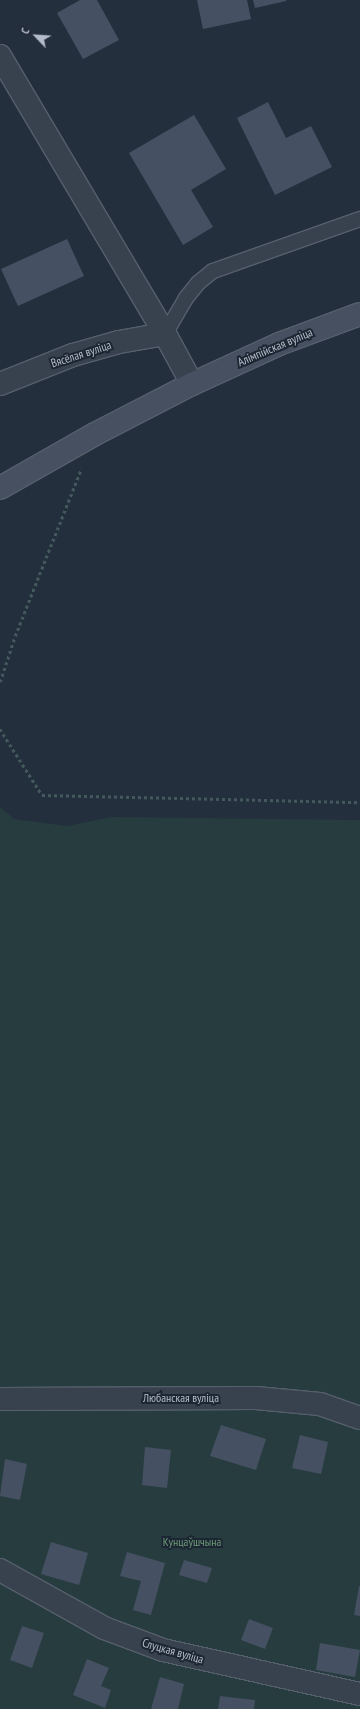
<!DOCTYPE html>
<html>
<head>
<meta charset="utf-8">
<style>
	body { margin:0 }
	#map { position:relative; width:360px; height:1709px; overflow:hidden; background:#242f3e; font-family:"PT Sans Narrow",sans-serif }
	div>[style] { position:absolute }
	.green>* { inset:0; background:#263c3f }
	.building>* { inset:0; background:#455162 }
	.path>* { height:2.5px; margin-top:-1.25px; transform-origin:0; background:repeating-linear-gradient(90deg,#44595c 0 3px,transparent 0 6px) }
	.roads { filter:drop-shadow(1px 0 #565f6c) drop-shadow(-1px 0 #565f6c) drop-shadow(0 1px #565f6c) drop-shadow(0 -1px #565f6c) }
	.lane>* { height:14px; margin:-7px; padding:0 7px; transform-origin:7px; border-radius:7px; background:#38414e }
	.street>* { height:22px; margin:-11px; padding:0 11px; transform-origin:11px; border-radius:11px; background:#38414e }
	.secondary>* { height:22px; margin:-11px; padding:0 11px; transform-origin:11px; border-radius:11px; background:#465061 }
	span { translate:-50% -50%; white-space:nowrap; text-align:center; line-height:1.15; -webkit-text-stroke:4px #1d2633; paint-order:stroke }
	.street-label { font-size:12px; color:#b4bcc9 }
	.park-label { font-size:12px; color:#6b9a76 }
	.north { position:absolute; left:16px; top:16px; width:40px; height:40px; -webkit-text-stroke:3px #1d2633; paint-order:stroke; rotate:295deg; font-size:11px; font-weight:700; line-height:16px; text-align:center; color:#b4bcc9 }
	.north::after { content:''; display:block; margin:auto; width:14px; height:18px; background:#b4bcc9; clip-path:polygon(50% 0,100% 100%,50% 72%,0 100%) }
</style>
</head>
<body>
<div id="map">
	<div class="green">
		<i style="clip-path:polygon(0 807px,14px 819px,67px 826px,112px 817px,360px 820px,360px 1709px,0 1709px)"></i>
	</div>
	<div class="building">
		<i style="clip-path:polygon(80px 0,97px 0,119px 40px,83px 59px,57px 13px)"></i>
		<i style="clip-path:polygon(197px 0,247px 0,251px 19px,203px 29px)"></i>
		<i style="clip-path:polygon(253px 0,286px 0,286px 1px,255px 8px)"></i>
		<i style="clip-path:polygon(268px 102px,286px 138px,311px 126px,332px 167px,275px 195px,237px 118px)"></i>
		<i style="clip-path:polygon(194px 115px,226px 169px,191px 190px,213px 227px,183px 245px,129px 153px)"></i>
		<i style="clip-path:polygon(67px 239px,84px 276px,18px 306px,1px 269px)"></i>
		<i style="clip-path:polygon(221px 1425px,266px 1439px,256px 1470px,210px 1456px)"></i>
		<i style="clip-path:polygon(300px 1435px,328px 1442px,321px 1474px,292px 1468px)"></i>
		<i style="clip-path:polygon(145px 1447px,171px 1450px,167px 1488px,142px 1485px)"></i>
		<i style="clip-path:polygon(5px 1459px,27px 1464px,20px 1500px,0 1496px)"></i>
		<i style="clip-path:polygon(51px 1542px,88px 1553px,79px 1585px,41px 1574px)"></i>
		<i style="clip-path:polygon(127px 1552px,165px 1563px,151px 1615px,133px 1610px,141px 1581px,120px 1576px)"></i>
		<i style="clip-path:polygon(184px 1560px,212px 1568px,207px 1583px,179px 1575px)"></i>
		<i style="clip-path:polygon(359px 1586px,360px 1586px,360px 1616px,354px 1615px)"></i>
		<i style="clip-path:polygon(249px 1619px,273px 1628px,265px 1649px,241px 1640px)"></i>
		<i style="clip-path:polygon(22px 1626px,44px 1633px,32px 1668px,10px 1660px)"></i>
		<i style="clip-path:polygon(320px 1643px,360px 1650px,355px 1677px,316px 1670px)"></i>
		<i style="clip-path:polygon(87px 1659px,109px 1668px,101px 1686px,111px 1690px,105px 1708px,73px 1695px)"></i>
		<i style="clip-path:polygon(160px 1677px,184px 1684px,178px 1709px,151px 1709px)"></i>
		<i style="clip-path:polygon(220px 1696px,255px 1700px,254px 1709px,218px 1709px)"></i>
	</div>
	<div class="path">
		<i style="left:0;top:682px;width:48px;rotate:-71.9deg"></i>
		<i style="left:15px;top:636px;width:180px;rotate:-68.4deg"></i>
		<i style="left:0;top:729px;width:78px;rotate:57.5deg"></i>
		<i style="left:42px;top:795px;width:318px;rotate:1.3deg"></i>
	</div>
	<div class="roads">
		<div class="lane">
			<i style="left:165px;top:334px;width:42px;rotate:-59.7deg"></i>
			<i style="left:186px;top:298px;width:19px;rotate:-51deg"></i>
			<i style="left:198px;top:283px;width:19px;rotate:-39deg"></i>
			<i style="left:213px;top:271px;width:156px;rotate:-19.5deg"></i>
		</div>
		<div class="street">
			<i style="left:0;top:56px;width:323px;rotate:59.3deg"></i>
			<i style="left:165px;top:334px;width:57px;rotate:61.6deg"></i>
			<i style="left:0;top:384px;width:79px;rotate:-21.7deg"></i>
			<i style="left:73px;top:355px;width:48px;rotate:-15.8deg"></i>
			<i style="left:119px;top:342px;width:47px;rotate:-9.9deg"></i>
			<i style="left:0;top:1399px;width:256px;rotate:-0.2deg"></i>
			<i style="left:256px;top:1398px;width:64px;rotate:5.4deg"></i>
			<i style="left:320px;top:1404px;width:42px;rotate:19.3deg"></i>
			<i style="left:0;top:1570px;width:119px;rotate:29.1deg"></i>
			<i style="left:104px;top:1628px;width:63px;rotate:20.4deg"></i>
			<i style="left:163px;top:1650px;width:202px;rotate:12.6deg"></i>
		</div>
		<div class="secondary">
			<i style="left:0;top:488px;width:109px;rotate:-29.6deg"></i>
			<i style="left:95px;top:434px;width:109px;rotate:-27.3deg"></i>
			<i style="left:192px;top:384px;width:96px;rotate:-24.7deg"></i>
			<i style="left:279px;top:344px;width:86px;rotate:-20.3deg"></i>
		</div>
	</div>
	<div class="street-label">
		<span style="left:275px;top:347px;rotate:-23deg">Алімпійская вуліца</span>
		<span style="left:81px;top:354px;rotate:-18deg">Вясёлая вуліца</span>
		<span style="left:181px;top:1398px">Любанская вуліца</span>
		<span style="left:173px;top:1651px;rotate:16deg">Слуцкая вуліца</span>
	</div>
	<div class="park-label">
		<span style="left:192px;top:1542px">Кунцаўшчына</span>
	</div>
	<div class="north">С</div>
</div>
</body>
</html>
